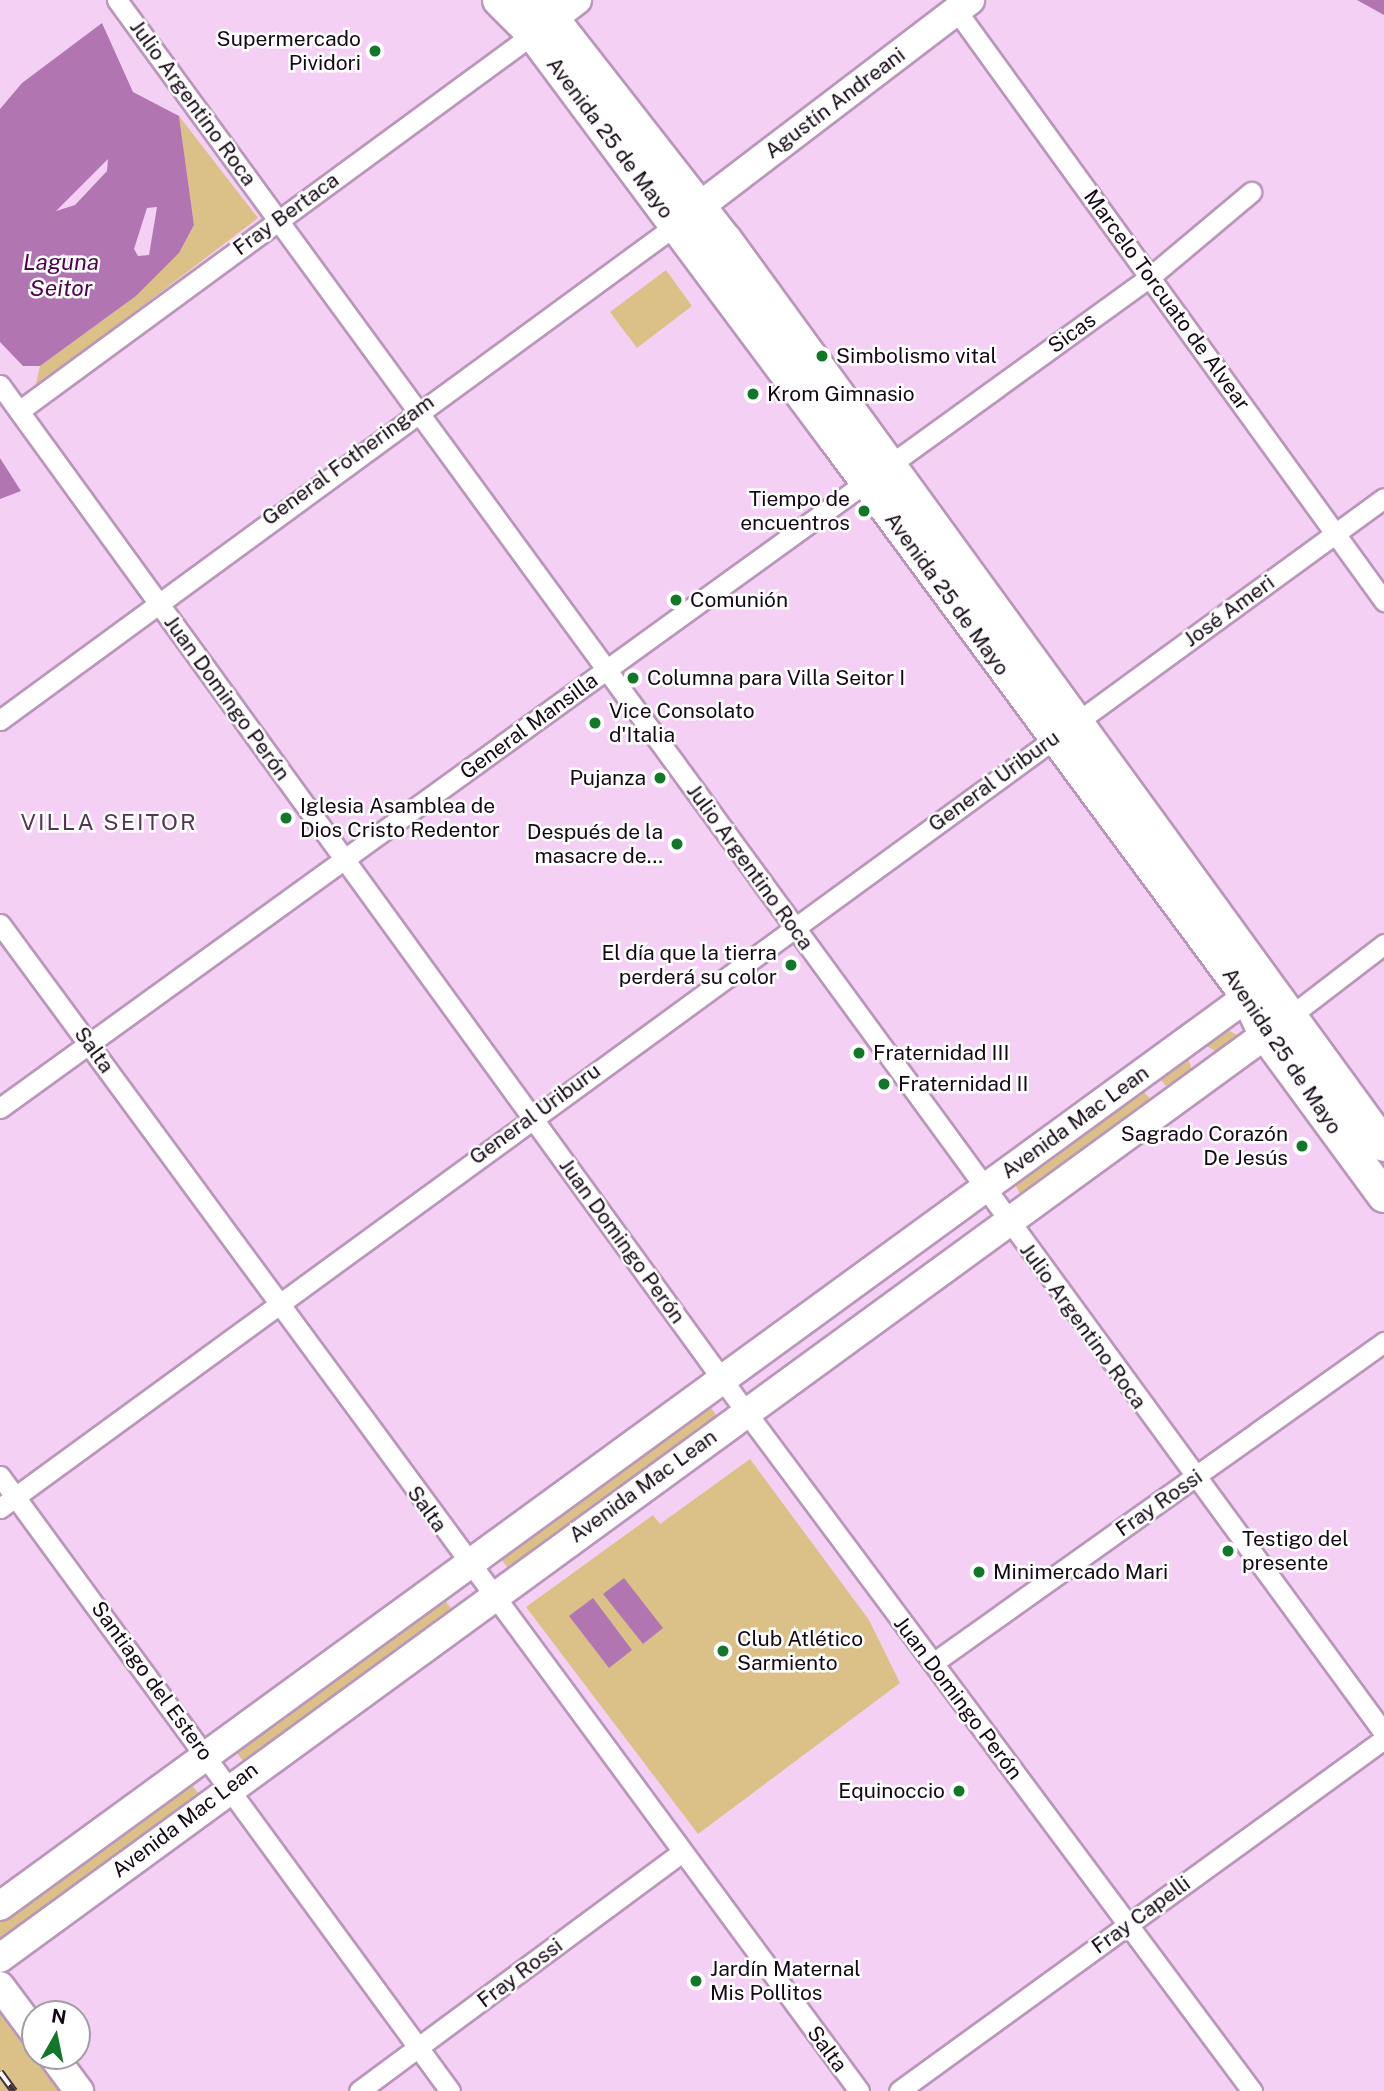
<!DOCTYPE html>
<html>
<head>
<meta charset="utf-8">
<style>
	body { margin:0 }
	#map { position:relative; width:1384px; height:2091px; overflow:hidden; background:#f5d0f5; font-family:"Public Sans",sans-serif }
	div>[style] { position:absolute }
	.green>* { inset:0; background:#dbc188 }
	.water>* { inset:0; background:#b176b2 }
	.roads { filter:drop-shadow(2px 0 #ba97ba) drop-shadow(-2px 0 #ba97ba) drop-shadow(0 2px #ba97ba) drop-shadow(0 -2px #ba97ba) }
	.street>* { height:19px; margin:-9.5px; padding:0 9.5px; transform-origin:9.5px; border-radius:9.5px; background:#fff }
	.secondary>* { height:28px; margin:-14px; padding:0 14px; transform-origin:14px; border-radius:14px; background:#fff }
	.primary>* { height:32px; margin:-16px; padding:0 16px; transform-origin:16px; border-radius:16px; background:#fff }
	.rail>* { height:8px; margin-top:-4px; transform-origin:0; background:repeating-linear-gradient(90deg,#fff 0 16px,#413041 0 32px); box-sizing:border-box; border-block:2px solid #413041 }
	.dots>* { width:19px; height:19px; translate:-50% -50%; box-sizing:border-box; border:4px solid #fff; border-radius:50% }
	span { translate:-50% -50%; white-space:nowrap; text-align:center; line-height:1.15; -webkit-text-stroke:5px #fff; paint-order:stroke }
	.poi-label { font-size:21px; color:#140814 }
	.right { translate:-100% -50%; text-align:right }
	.left { translate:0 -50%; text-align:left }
	.street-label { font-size:21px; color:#140814 }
	.water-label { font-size:23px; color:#4f0153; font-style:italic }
	.neighbourhood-label { font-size:23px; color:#543554; letter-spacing:2px }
	.north { position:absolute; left:21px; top:2000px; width:70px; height:70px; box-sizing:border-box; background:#fff; border:2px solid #a19ca1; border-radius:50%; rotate:9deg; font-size:19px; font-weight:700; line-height:28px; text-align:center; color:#140814 }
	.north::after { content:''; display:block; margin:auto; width:24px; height:32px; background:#117729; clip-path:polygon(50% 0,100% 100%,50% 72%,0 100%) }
</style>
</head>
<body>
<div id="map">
	<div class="green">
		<i style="clip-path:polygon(179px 116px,258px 218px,35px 388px,40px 366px,136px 296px,179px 253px,194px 225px)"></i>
		<i style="clip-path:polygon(666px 270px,692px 306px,637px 348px,610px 312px)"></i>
		<i style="clip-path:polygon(1219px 1025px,1237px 1035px,1222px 1055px,1205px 1045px)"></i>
		<i style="clip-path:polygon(1187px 1057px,1194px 1074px,1174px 1088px,1165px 1085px,1158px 1076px)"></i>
		<i style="clip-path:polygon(1141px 1088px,1150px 1099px,1147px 1108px,1030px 1194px,1020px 1194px,1014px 1182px)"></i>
		<i style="clip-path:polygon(706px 1401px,719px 1419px,511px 1572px,497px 1554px)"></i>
		<i style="clip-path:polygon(750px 1459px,869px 1620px,900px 1683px,698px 1834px,526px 1607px,653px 1515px,660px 1524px)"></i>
		<i style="clip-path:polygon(440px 1593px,453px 1611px,245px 1764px,232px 1746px)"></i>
		<i style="clip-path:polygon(188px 1780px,199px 1794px,0 1947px,0 1920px)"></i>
		<i style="clip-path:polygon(0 2005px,35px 2056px,62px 2091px,0 2091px)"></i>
	</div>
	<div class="water">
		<i style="clip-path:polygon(1357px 0,1384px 0,1384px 15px)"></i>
		<i style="clip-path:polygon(evenodd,102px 23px,133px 92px,179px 116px,194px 225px,179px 253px,136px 296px,40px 366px,23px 366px,0 342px,0 109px,22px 83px,102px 23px,108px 159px,107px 171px,75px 205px,56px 211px,108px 159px,102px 23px,157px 207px,149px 255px,138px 256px,134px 249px,147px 208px,157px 207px)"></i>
		<i style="clip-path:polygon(0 458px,21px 491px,0 499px)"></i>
		<i style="clip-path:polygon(624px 1578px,663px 1628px,643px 1644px,603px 1594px)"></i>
		<i style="clip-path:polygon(593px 1598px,632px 1650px,609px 1668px,569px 1616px)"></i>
	</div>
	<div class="roads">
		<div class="street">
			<i style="left:117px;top:0;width:2147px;rotate:53.83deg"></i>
			<i style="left:956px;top:10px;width:730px;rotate:54.09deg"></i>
			<i style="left:0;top:385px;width:1269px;rotate:54.01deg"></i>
			<i style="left:746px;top:1412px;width:847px;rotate:53.31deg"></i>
			<i style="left:19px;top:411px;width:637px;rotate:-36.26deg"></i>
			<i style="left:0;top:720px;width:838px;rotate:-36.21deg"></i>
			<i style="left:0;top:924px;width:1449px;rotate:53.64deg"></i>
			<i style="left:1289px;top:1017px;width:120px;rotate:-37.5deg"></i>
			<i style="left:0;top:1108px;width:1420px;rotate:-35.86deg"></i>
			<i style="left:1151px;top:276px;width:131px;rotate:-40deg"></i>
			<i style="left:0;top:1476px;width:762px;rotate:53.81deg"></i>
			<i style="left:0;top:1508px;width:1713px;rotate:-36.12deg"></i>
			<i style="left:933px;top:1663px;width:554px;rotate:-35.44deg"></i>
			<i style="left:359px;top:2091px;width:400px;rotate:-36.5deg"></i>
			<i style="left:899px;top:2091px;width:599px;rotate:-35.97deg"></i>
		</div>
		<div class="secondary">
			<i style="left:535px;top:32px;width:53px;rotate:-37.3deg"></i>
			<i style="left:683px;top:219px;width:361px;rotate:-37.3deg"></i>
			<i style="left:0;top:1906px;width:1565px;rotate:-36.09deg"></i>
			<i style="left:0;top:1958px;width:1590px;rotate:-36.12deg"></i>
			<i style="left:0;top:1986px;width:59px;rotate:53.3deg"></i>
			<i style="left:53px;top:2056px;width:44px;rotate:53.4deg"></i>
		</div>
		<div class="primary">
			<i style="left:499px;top:0;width:48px;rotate:45deg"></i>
			<i style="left:533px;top:34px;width:505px;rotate:53.29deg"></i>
			<i style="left:835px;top:439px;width:693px;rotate:53.51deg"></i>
			<i style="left:1247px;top:996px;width:42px;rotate:64.7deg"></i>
			<i style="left:1265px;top:1034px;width:201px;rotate:53.7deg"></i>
			<i style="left:538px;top:0;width:303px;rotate:52deg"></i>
			<i style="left:725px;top:239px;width:1120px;rotate:53.97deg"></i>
		</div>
	</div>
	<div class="rail">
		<i style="left:0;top:2072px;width:24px;rotate:54deg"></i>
	</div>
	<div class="dots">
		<i style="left:375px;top:51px;background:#117729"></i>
		<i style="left:822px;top:356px;background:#117729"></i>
		<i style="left:753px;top:394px;background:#117729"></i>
		<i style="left:864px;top:511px;background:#117729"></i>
		<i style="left:676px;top:600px;background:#117729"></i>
		<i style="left:633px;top:678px;background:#117729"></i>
		<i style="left:595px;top:723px;background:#117729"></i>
		<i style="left:660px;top:778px;background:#117729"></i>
		<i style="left:286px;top:818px;background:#117729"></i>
		<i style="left:677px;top:844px;background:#117729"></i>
		<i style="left:791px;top:965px;background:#117729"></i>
		<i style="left:859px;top:1053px;background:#117729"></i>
		<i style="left:884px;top:1084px;background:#117729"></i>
		<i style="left:1302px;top:1146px;background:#117729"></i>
		<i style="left:1228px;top:1551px;background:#117729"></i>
		<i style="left:979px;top:1572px;background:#117729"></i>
		<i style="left:723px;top:1651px;background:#117729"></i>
		<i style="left:959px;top:1791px;background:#117729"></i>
		<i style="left:696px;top:1981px;background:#117729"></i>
	</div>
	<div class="poi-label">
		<span class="right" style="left:361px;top:51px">Supermercado<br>Pividori</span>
		<span class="left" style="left:836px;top:356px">Simbolismo vital</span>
		<span class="left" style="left:767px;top:394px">Krom Gimnasio</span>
		<span class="right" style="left:850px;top:511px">Tiempo de<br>encuentros</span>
		<span class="left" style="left:690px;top:600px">Comunión</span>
		<span class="left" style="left:647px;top:678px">Columna para Villa Seitor I</span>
		<span class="left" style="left:609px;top:723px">Vice Consolato<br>d'Italia</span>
		<span class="right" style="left:646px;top:778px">Pujanza</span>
		<span class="left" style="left:300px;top:818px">Iglesia Asamblea de<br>Dios Cristo Redentor</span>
		<span class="right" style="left:663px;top:844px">Después de la<br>masacre de...</span>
		<span class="right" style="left:777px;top:965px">El día que la tierra<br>perderá su color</span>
		<span class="left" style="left:873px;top:1053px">Fraternidad III</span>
		<span class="left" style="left:898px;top:1084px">Fraternidad II</span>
		<span class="right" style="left:1288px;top:1146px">Sagrado Corazón<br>De Jesús</span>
		<span class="left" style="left:1242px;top:1551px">Testigo del<br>presente</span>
		<span class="left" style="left:993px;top:1572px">Minimercado Mari</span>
		<span class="left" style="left:737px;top:1651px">Club Atlético<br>Sarmiento</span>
		<span class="right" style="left:945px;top:1791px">Equinoccio</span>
		<span class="left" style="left:710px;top:1981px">Jardín Maternal<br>Mis Pollitos</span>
	</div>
	<div class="street-label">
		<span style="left:193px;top:103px;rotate:54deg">Julio Argentino Roca</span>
		<span style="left:835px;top:103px;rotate:-37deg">Agustín Andreani</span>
		<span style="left:610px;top:138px;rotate:53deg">Avenida 25 de Mayo</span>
		<span style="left:286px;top:214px;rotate:-36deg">Fray Bertaca</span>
		<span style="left:1167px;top:300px;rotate:54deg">Marcelo Torcuato de Alvear</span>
		<span style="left:1072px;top:333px;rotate:-36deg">Sicas</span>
		<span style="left:348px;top:460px;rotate:-36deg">General Fotheringam</span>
		<span style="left:947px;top:594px;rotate:54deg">Avenida 25 de Mayo</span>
		<span style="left:1229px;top:611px;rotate:-36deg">José Ameri</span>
		<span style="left:227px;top:698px;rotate:54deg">Juan Domingo Perón</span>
		<span style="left:529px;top:726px;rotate:-36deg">General Mansilla</span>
		<span style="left:994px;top:781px;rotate:-36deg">General Uriburu</span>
		<span style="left:750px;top:867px;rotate:54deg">Julio Argentino Roca</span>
		<span style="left:94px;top:1050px;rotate:54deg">Salta</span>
		<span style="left:1282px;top:1051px;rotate:56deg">Avenida 25 de Mayo</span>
		<span style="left:535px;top:1114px;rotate:-36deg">General Uriburu</span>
		<span style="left:1075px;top:1122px;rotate:-36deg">Avenida Mac Lean</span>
		<span style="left:622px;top:1241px;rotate:54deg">Juan Domingo Perón</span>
		<span style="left:1083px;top:1326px;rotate:54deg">Julio Argentino Roca</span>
		<span style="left:643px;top:1486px;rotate:-36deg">Avenida Mac Lean</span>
		<span style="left:1159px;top:1503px;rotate:-35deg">Fray Rossi</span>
		<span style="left:427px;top:1509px;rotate:54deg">Salta</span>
		<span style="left:152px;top:1681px;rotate:54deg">Santiago del Estero</span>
		<span style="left:958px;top:1698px;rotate:53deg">Juan Domingo Perón</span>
		<span style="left:185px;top:1820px;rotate:-37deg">Avenida Mac Lean</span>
		<span style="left:1141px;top:1915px;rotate:-36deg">Fray Capelli</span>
		<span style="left:520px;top:1973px;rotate:-37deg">Fray Rossi</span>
		<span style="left:827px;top:2049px;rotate:53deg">Salta</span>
	</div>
	<div class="water-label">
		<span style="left:61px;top:275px">Laguna<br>Seitor</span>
	</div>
	<div class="neighbourhood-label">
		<span style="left:109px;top:822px">VILLA SEITOR</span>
	</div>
	<div class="north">N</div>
</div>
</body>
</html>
